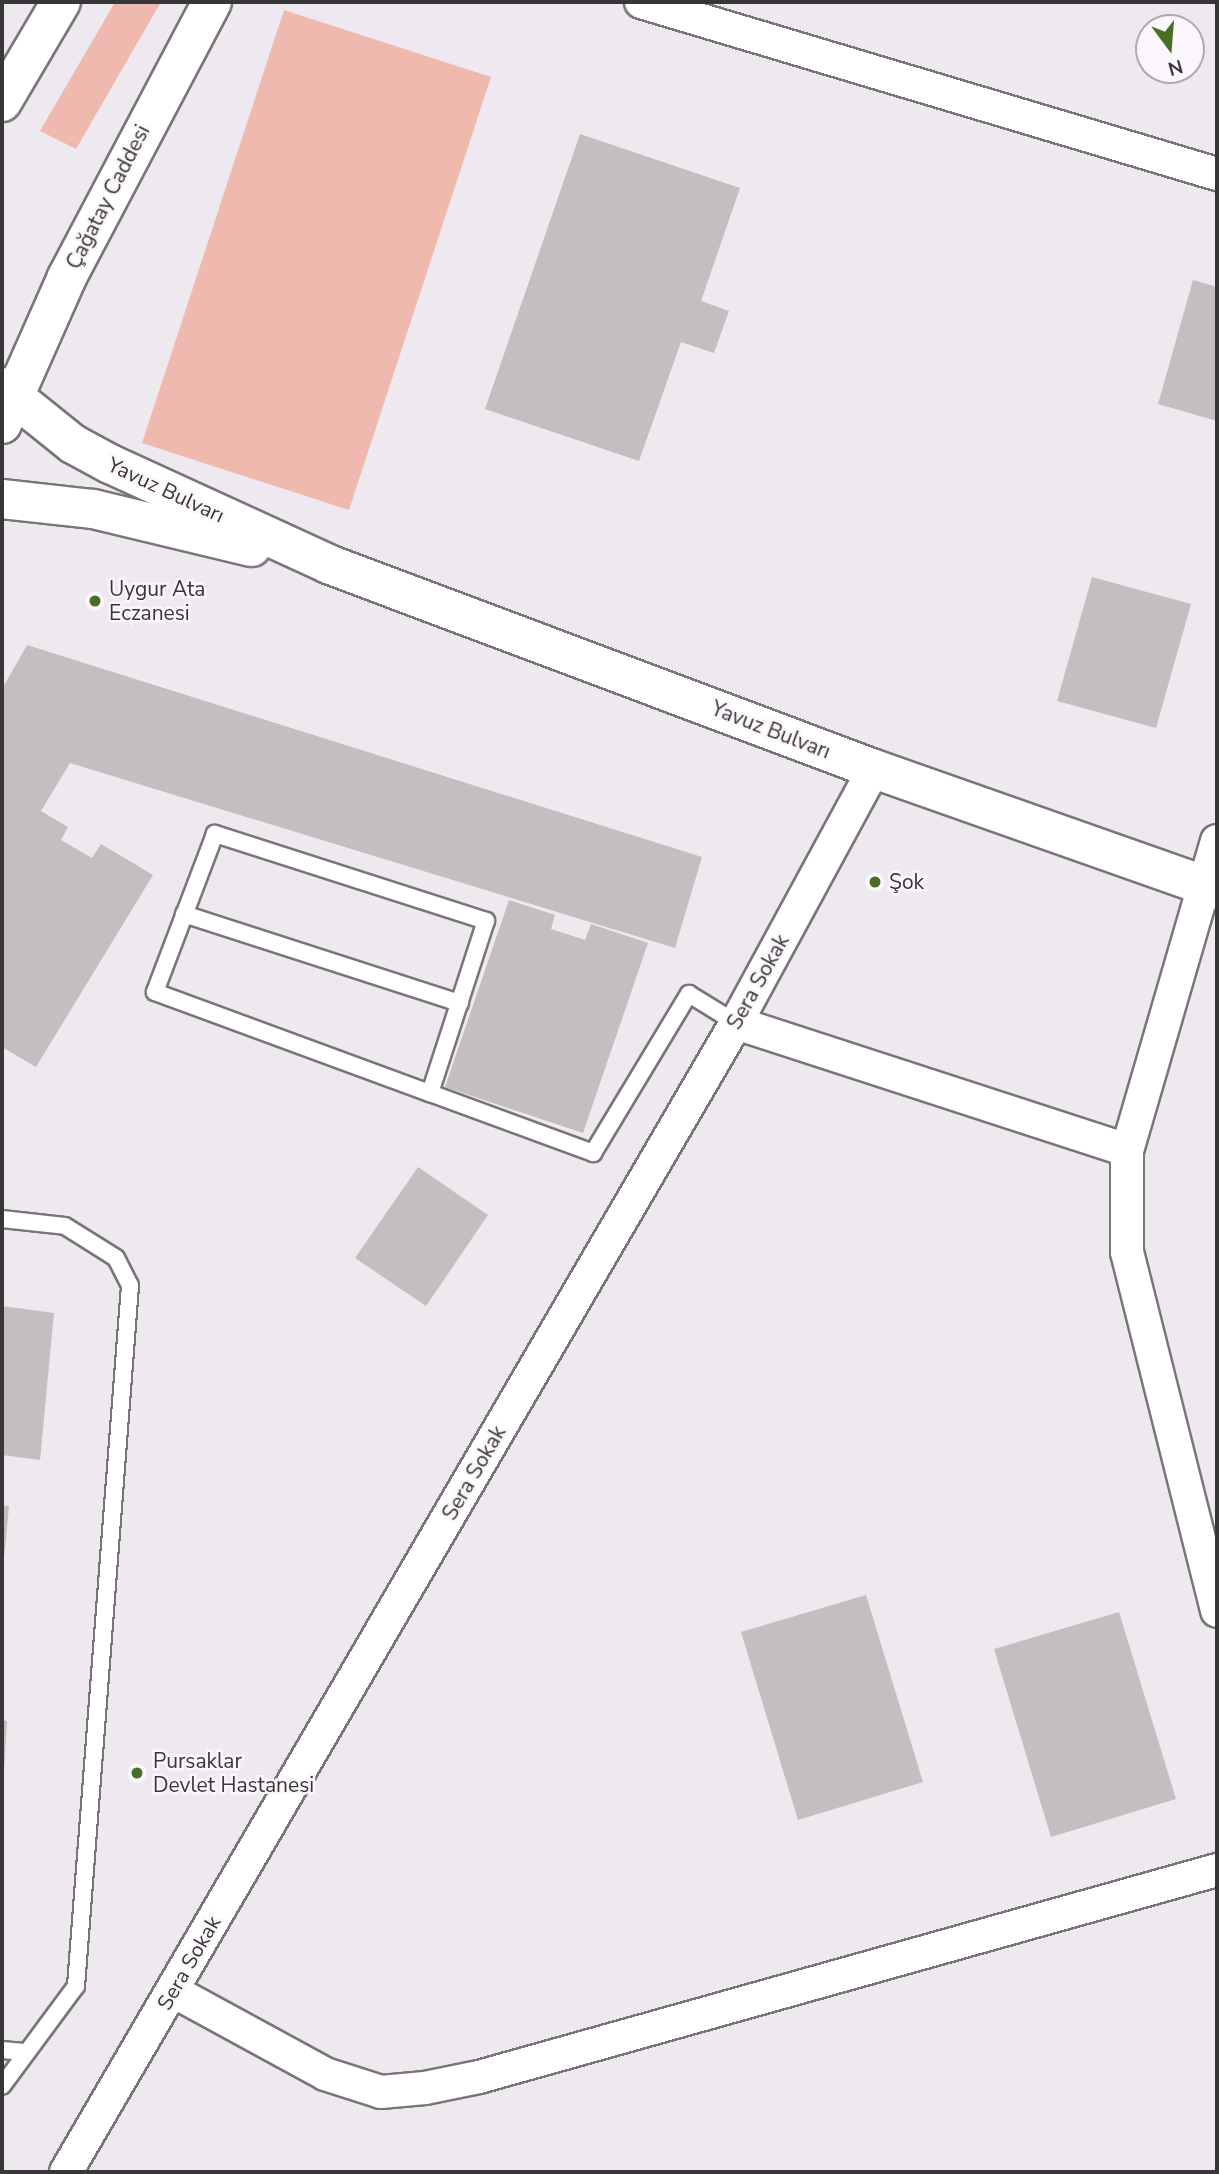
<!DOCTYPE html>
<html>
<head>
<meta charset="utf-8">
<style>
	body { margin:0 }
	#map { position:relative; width:1219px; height:2174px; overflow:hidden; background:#eee9ee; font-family:"Nunito Sans",sans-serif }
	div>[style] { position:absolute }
	.green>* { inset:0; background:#efb9af }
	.building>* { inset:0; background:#c4bec0 }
	.roads { filter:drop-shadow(2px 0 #7a757a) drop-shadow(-2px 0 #7a757a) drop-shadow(0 2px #7a757a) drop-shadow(0 -2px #7a757a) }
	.lane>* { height:16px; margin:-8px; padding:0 8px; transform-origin:8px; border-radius:8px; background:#fff }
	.street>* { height:32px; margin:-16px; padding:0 16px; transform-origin:16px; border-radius:16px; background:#fff }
	.secondary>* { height:38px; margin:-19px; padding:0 19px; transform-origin:19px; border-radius:19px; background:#fff }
	.dots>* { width:19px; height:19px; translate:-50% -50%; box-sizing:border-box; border:4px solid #fbf6fb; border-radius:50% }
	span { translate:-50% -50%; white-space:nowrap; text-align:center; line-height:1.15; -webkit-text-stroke:5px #fbf6fb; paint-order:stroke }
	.street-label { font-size:21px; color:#383738 }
	.poi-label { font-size:21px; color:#383738 }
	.left { translate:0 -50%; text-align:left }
	.frame { position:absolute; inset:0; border:4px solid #383738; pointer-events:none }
	.north { position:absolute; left:1135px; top:14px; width:70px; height:70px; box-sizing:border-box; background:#fbf6fb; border:2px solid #adaaad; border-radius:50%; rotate:164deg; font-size:19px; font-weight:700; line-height:28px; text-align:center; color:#383738 }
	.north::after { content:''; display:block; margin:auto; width:24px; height:32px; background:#4a6d26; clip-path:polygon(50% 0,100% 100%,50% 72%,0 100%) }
</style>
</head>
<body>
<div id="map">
	<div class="green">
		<i style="clip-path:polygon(115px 2px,161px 2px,76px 149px,40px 131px)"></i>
		<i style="clip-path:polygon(284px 10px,491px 77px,349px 510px,142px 443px)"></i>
	</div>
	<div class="building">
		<i style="clip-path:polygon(580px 134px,740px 188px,701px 301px,729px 311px,714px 353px,681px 342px,639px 461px,485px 409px)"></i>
		<i style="clip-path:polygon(1193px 280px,1217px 287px,1217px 421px,1158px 404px)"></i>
		<i style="clip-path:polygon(1092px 577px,1191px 604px,1156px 728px,1057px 701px)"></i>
		<i style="clip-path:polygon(27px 645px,702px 857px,675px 948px,70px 763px,41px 811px,68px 827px,61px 840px,92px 858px,101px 844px,153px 875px,36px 1067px,2px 1047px,2px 689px)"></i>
		<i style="clip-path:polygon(509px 900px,555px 915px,551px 929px,585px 940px,591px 924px,648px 943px,583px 1133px,445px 1087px)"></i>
		<i style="clip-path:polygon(418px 1167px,488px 1215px,426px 1306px,355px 1258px)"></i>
		<i style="clip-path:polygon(2px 1306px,54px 1313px,40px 1460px,2px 1455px)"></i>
		<i style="clip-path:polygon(2px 1505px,9px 1506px,4px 1559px,2px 1559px)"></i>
		<i style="clip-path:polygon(866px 1595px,923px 1782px,798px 1820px,741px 1632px)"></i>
		<i style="clip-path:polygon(1119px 1612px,1176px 1799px,1051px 1837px,994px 1649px)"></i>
		<i style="clip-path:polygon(2px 1720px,7px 1721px,4px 1770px,2px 1770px)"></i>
	</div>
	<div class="roads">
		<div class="lane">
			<i style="left:184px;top:914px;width:290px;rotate:17.9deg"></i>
			<i style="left:430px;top:1093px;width:181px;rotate:-72deg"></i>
			<i style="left:486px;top:921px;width:285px;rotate:-162.2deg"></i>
			<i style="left:215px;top:834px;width:169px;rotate:110.8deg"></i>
			<i style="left:155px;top:992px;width:293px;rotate:20.2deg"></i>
			<i style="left:430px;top:1093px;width:174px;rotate:20.2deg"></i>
			<i style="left:593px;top:1153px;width:186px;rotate:-58.9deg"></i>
			<i style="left:689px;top:994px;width:55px;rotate:31.7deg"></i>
			<i style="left:2px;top:1219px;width:63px;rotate:6.3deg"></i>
			<i style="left:65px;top:1226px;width:60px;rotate:32.1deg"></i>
			<i style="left:116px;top:1258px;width:31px;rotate:63deg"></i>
			<i style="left:130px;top:1286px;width:702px;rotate:94.41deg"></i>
			<i style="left:76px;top:1986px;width:124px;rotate:126.5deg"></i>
			<i style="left:2px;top:2050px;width:25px;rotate:5deg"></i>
		</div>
		<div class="street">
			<i style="left:641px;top:2px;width:601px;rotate:16.63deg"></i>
			<i style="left:1217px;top:841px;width:322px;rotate:106.2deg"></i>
			<i style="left:1127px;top:1150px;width:102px;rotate:90deg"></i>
			<i style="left:1127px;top:1252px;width:370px;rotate:75.9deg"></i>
			<i style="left:736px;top:1023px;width:411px;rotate:18deg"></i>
			<i style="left:173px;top:1991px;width:173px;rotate:28.6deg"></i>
			<i style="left:325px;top:2074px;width:59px;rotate:17.8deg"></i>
			<i style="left:381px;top:2092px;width:44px;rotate:-5.2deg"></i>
			<i style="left:425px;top:2088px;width:55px;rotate:-11.5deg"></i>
			<i style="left:479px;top:2077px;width:766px;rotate:-15.67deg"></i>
			<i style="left:66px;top:2172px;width:1330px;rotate:-59.75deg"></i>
			<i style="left:736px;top:1023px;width:289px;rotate:-61.5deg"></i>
		</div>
		<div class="secondary">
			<i style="left:2px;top:102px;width:116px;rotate:-59.5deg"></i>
			<i style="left:2px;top:387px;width:91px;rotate:38.8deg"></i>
			<i style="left:73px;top:444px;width:42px;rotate:28.4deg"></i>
			<i style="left:110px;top:464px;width:240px;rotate:24.6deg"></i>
			<i style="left:328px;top:564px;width:583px;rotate:20.58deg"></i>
			<i style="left:874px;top:769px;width:364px;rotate:19.4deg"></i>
			<i style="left:2px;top:424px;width:161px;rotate:-66.1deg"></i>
			<i style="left:67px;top:277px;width:311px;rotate:-62.2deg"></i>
			<i style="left:2px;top:499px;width:92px;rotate:6.3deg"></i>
			<i style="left:93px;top:509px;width:163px;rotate:13.5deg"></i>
		</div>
	</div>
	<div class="dots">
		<i style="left:95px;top:601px;background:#4a6d26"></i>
		<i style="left:875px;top:882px;background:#4a6d26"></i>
		<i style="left:137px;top:1773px;background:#4a6d26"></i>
	</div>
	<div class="street-label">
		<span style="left:108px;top:197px;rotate:-63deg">Çağatay Caddesi</span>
		<span style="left:166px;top:490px;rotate:25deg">Yavuz Bulvarı</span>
		<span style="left:771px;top:730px;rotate:21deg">Yavuz Bulvarı</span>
		<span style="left:758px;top:982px;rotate:-61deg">Sera Sokak</span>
		<span style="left:474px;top:1473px;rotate:-60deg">Sera Sokak</span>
		<span style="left:189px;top:1963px;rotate:-60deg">Sera Sokak</span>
	</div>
	<div class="poi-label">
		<span class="left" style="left:109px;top:601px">Uygur Ata<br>Eczanesi</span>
		<span class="left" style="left:889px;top:882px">Şok</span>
		<span class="left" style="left:153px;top:1773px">Pursaklar<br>Devlet Hastanesi</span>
	</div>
	<div class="frame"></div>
	<div class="north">N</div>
</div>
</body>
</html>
